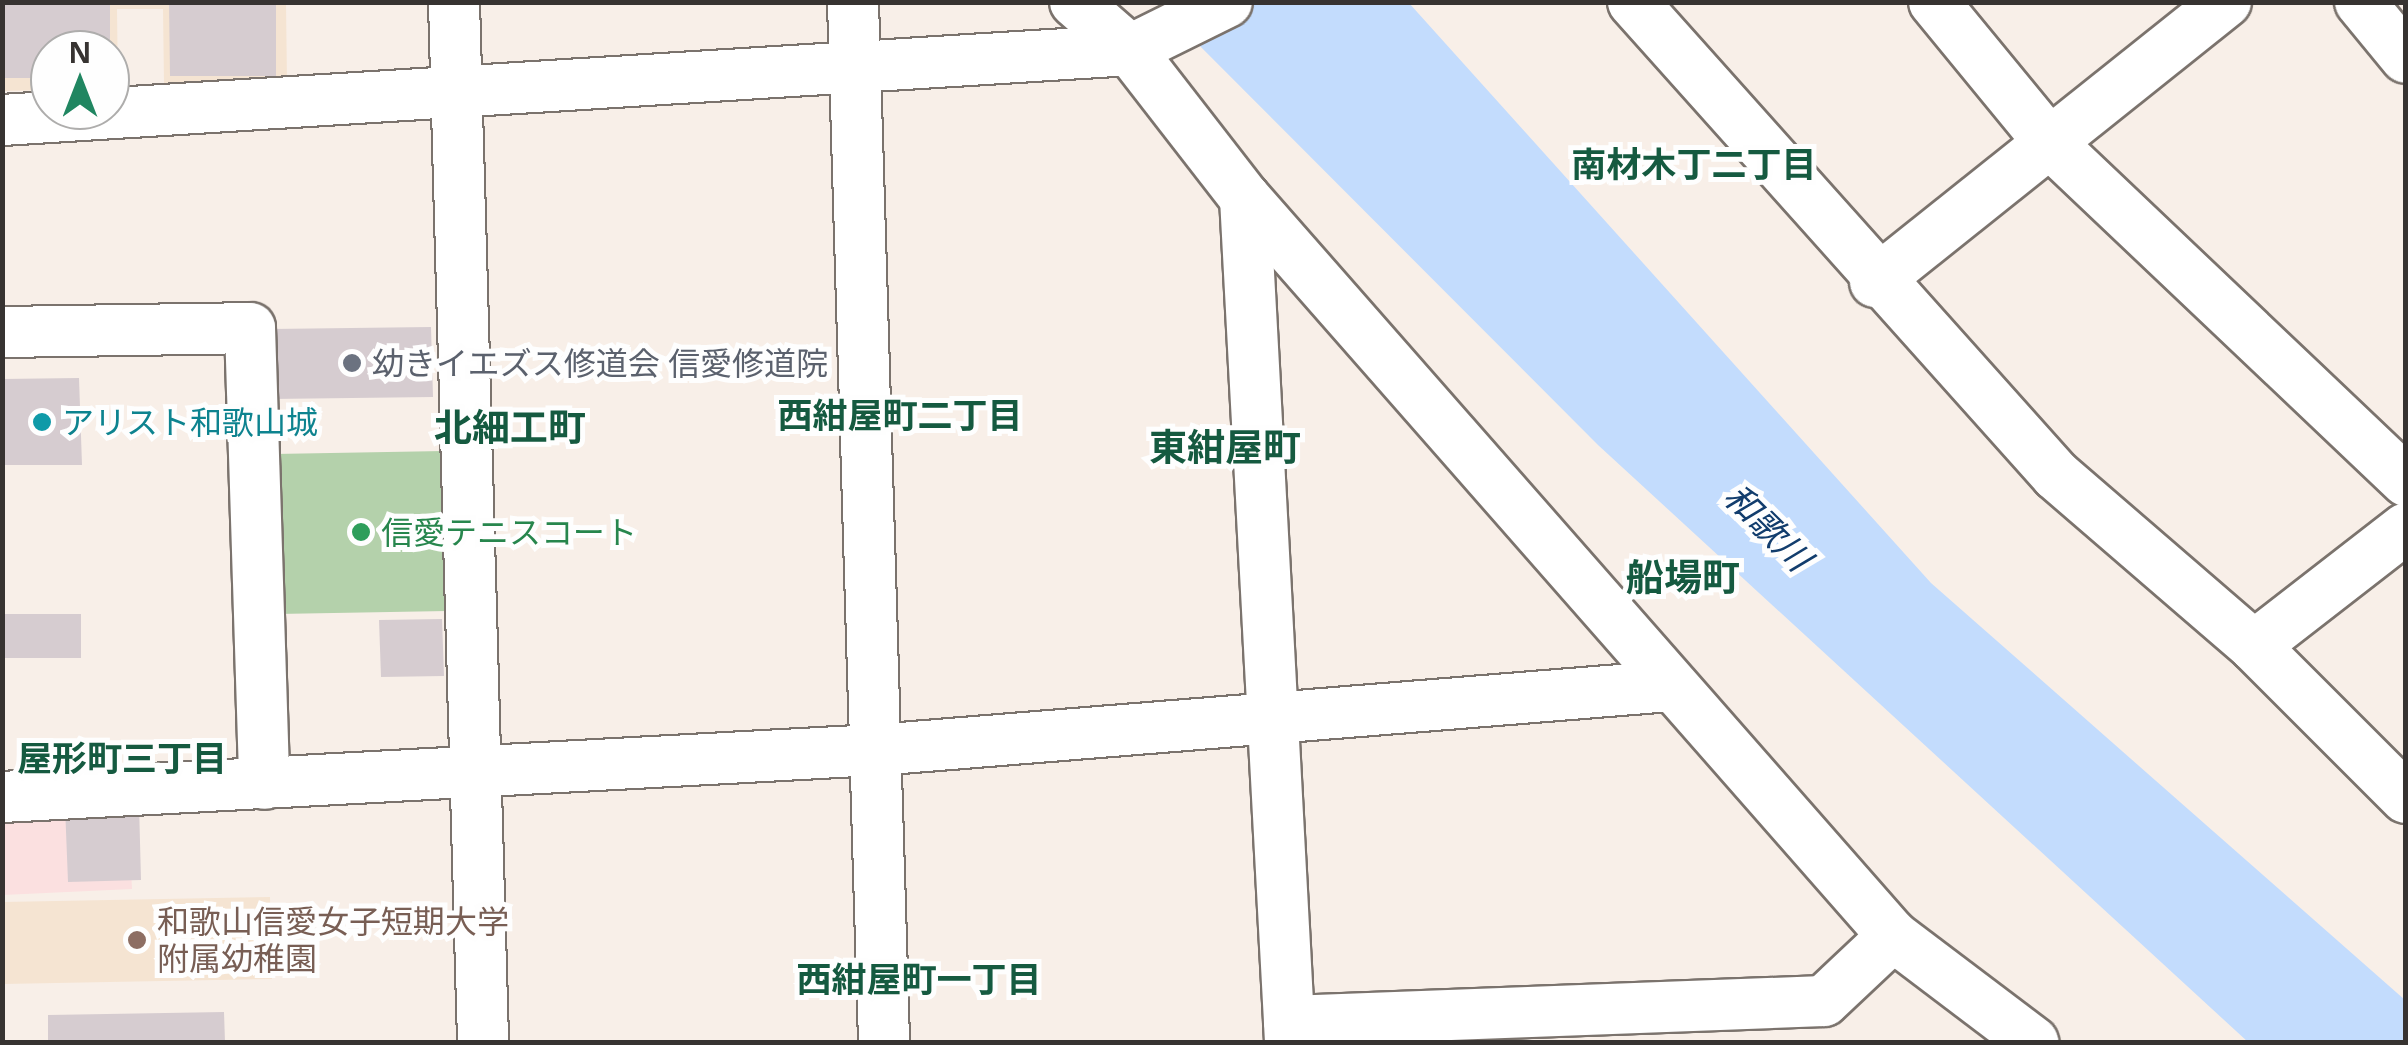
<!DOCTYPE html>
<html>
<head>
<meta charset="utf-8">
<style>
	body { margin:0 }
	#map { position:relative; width:2408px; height:1045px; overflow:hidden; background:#f8efe8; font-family:"Open Sans","Noto Sans JP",sans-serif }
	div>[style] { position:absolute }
	.commercial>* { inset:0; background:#fbe0e0 }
	.education>* { inset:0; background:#f5e4d2 }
	.green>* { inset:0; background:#b4d1ab }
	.water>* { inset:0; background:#c3dcfd }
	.building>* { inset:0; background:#d6ccd0 }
	.roads { filter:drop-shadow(2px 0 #7b736d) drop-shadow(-2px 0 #7b736d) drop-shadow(0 2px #7b736d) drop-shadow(0 -2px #7b736d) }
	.minor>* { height:50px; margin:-25px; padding:0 25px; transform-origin:25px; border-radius:25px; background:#fff }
	.dots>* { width:28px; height:28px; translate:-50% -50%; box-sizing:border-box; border:5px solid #fefefe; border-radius:50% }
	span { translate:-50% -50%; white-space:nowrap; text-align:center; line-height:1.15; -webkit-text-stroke:10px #fefefe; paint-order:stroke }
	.worship-label { font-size:32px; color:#5b616d }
	.left { translate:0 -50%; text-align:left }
	.culture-label { font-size:32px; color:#0d838f }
	.leisure-label { font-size:32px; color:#27864d }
	.education-label { font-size:32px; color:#785e54 }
	.neighbourhood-label { font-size:35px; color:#155a40; font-weight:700 }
	.water-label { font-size:35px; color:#123d6d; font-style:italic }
	.quarter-label { font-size:38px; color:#155a40; font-weight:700 }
	.frame { position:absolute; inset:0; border:5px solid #373331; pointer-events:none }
	.north { position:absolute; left:30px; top:30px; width:100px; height:100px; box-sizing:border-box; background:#fefefe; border:2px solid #aeadac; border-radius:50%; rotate:0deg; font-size:28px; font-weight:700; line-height:40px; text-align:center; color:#373331 }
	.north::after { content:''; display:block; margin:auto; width:35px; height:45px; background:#208661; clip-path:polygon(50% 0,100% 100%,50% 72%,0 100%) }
</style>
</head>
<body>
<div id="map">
	<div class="commercial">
		<i style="clip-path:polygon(128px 809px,132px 889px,3px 895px,3px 816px)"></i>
	</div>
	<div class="education">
		<i style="clip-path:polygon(2px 3px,286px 3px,287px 82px,164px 84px,163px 9px,117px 9px,118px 89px,110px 89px,110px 50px,50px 50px,50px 90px,3px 91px)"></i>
		<i style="clip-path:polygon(270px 897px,272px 979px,3px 984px,3px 902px)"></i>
	</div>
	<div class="green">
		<i style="clip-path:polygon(444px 451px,447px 611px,277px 614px,274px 454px)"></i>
	</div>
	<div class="water">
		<i style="clip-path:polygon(1157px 3px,1409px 3px,1931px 583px,2405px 1000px,2405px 1042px,2248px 1042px,1598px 445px)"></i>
	</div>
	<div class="building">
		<i style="clip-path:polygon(2px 2px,110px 2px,110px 50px,50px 50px,50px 78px,2px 78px)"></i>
		<i style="clip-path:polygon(169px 2px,276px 2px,276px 76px,170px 76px)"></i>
		<i style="clip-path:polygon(431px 327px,433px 397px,271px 399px,271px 329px)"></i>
		<i style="clip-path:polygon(79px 378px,82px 465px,2px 465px,2px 379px)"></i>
		<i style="clip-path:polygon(2px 614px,81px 614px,81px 658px,2px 658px)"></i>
		<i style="clip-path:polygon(442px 619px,444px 676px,381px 677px,379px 620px)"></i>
		<i style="clip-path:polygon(139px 804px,141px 880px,68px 882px,65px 806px)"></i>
		<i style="clip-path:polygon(224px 1012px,225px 1042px,48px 1042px,48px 1015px)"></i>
	</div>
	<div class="roads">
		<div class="minor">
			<i style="left:454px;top:2px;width:1040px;rotate:88.4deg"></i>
			<i style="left:853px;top:2px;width:1040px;rotate:88.29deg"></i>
			<i style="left:1075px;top:2px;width:73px;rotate:41.1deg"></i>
			<i style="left:1130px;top:50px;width:187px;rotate:52.2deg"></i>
			<i style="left:1245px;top:198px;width:982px;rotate:48.72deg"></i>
			<i style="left:1893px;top:936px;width:176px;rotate:37.1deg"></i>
			<i style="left:1633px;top:2px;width:635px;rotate:48.19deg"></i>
			<i style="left:2056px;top:475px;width:262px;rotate:40.8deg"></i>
			<i style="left:2254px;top:646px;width:215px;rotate:45deg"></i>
			<i style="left:1934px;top:2px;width:180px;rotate:50.6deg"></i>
			<i style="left:2048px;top:141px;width:494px;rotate:43.5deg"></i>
			<i style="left:2360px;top:2px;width:72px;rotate:50.6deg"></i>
			<i style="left:2px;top:120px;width:1130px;rotate:-3.55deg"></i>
			<i style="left:1130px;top:50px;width:108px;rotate:-26.3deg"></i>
			<i style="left:1245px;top:198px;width:824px;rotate:86.94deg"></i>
			<i style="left:1875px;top:282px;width:449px;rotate:-38.6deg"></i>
			<i style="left:2px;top:332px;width:248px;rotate:-0.9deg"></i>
			<i style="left:250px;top:328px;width:456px;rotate:88.2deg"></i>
			<i style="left:2254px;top:646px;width:192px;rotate:-37.8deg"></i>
			<i style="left:2px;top:797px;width:875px;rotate:-3.08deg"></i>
			<i style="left:876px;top:750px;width:796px;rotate:-4.61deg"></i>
			<i style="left:1290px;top:1042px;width:21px;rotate:-93deg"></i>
			<i style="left:1289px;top:1021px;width:535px;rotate:-2.14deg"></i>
			<i style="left:1824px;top:1001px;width:95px;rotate:-43.3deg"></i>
		</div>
	</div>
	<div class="dots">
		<i style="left:352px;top:363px;background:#6b7280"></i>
		<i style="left:42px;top:422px;background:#0f9aa8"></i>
		<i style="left:361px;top:532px;background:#2e9e5b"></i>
		<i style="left:137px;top:940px;background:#8d6e63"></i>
	</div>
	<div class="worship-label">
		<span class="left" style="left:372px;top:363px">幼きイエズス修道会 信愛修道院</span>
	</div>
	<div class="culture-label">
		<span class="left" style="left:62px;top:422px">アリスト和歌山城</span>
	</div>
	<div class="leisure-label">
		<span class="left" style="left:381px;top:532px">信愛テニスコート</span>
	</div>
	<div class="education-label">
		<span class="left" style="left:157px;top:940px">和歌山信愛女子短期大学<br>附属幼稚園</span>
	</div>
	<div class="neighbourhood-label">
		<span style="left:1694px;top:164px">南材木丁二丁目</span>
		<span style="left:900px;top:415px">西紺屋町二丁目</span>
		<span style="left:122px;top:758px">屋形町三丁目</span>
		<span style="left:919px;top:979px">西紺屋町一丁目</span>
	</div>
	<div class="water-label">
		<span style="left:1768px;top:527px;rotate:45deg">和歌川</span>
	</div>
	<div class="quarter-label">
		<span style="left:510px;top:427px">北細工町</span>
		<span style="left:1225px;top:447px">東紺屋町</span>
		<span style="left:1683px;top:577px">船場町</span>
	</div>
	<div class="frame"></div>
	<div class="north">N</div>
</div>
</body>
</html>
